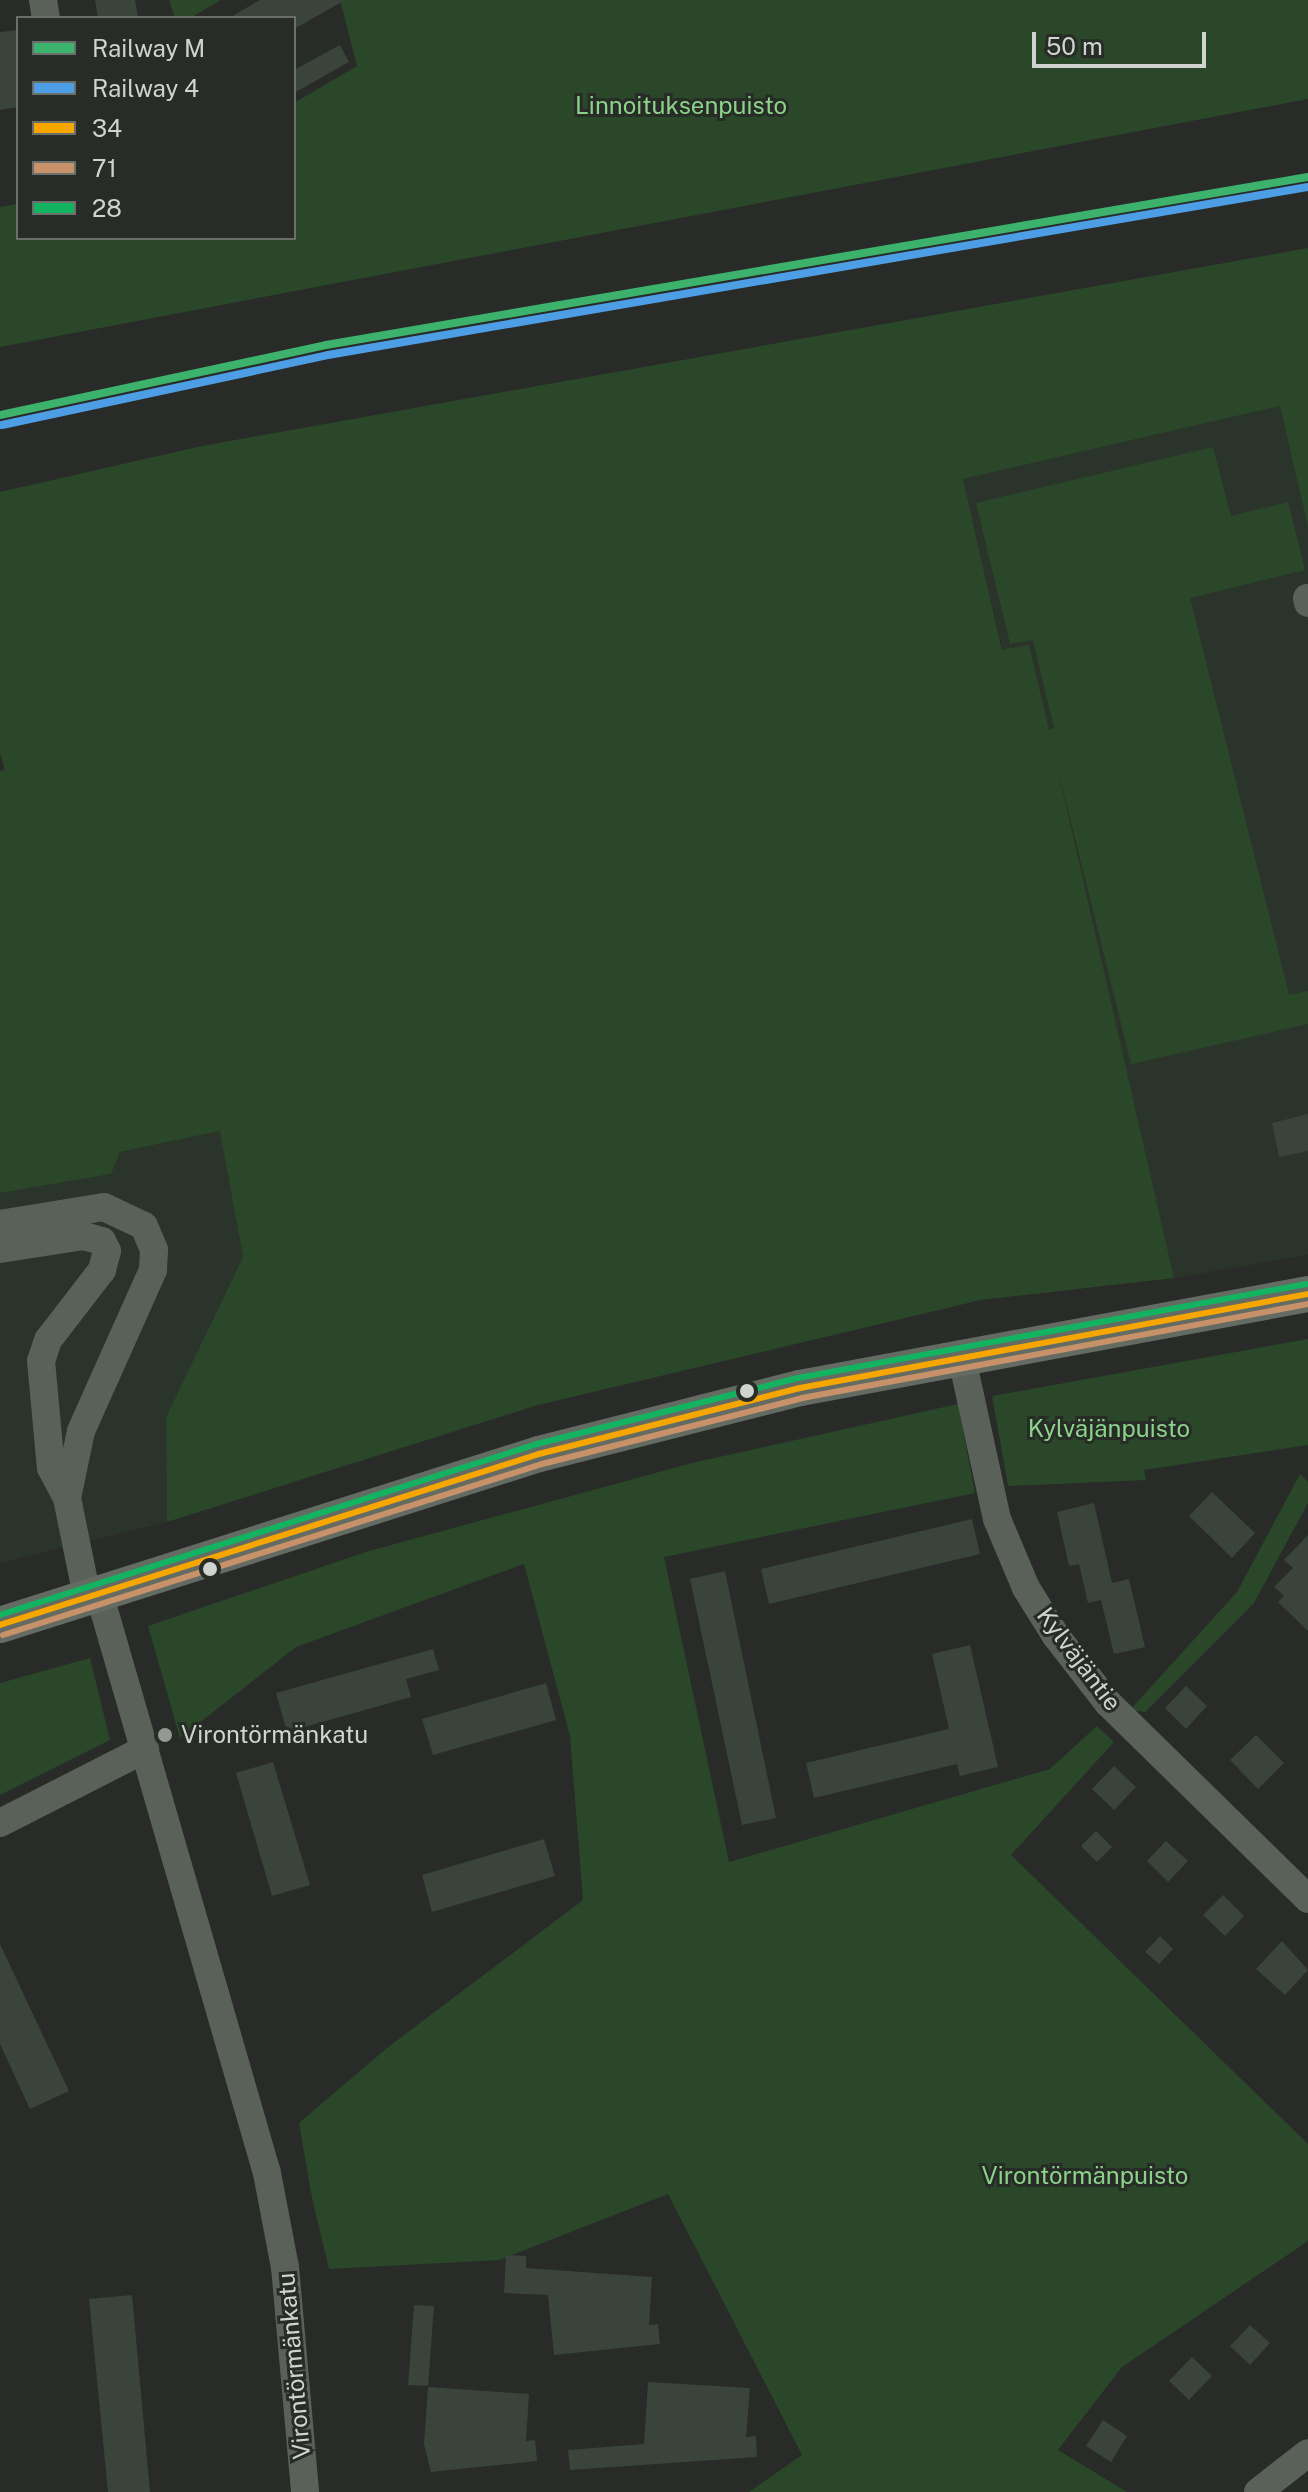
<!DOCTYPE html>
<html>
<head>
<meta charset="utf-8">
<style>
	body { margin:0 }
	#map { position:relative; width:1308px; height:2492px; overflow:hidden; background:#282b28; font-family:"Public Sans",sans-serif }
	div>[style] { position:absolute }
	.built>* { inset:0; background:#2b342b }
	.green>* { inset:0; background:#2a4729 }
	.building>* { inset:0; background:#3a443a }
	.minor>* { height:28px; margin:-14px; padding:0 14px; transform-origin:14px; border-radius:14px; background:#596159 }
	.major>* { height:36px; margin:-18px; padding:0 18px; transform-origin:18px; border-radius:18px; background:#636b62 }
	.bus-1>* { height:6px; margin:-3px; padding:0 3px; transform-origin:3px; border-radius:3px; background:#f7a600 }
	.bus-2>* { height:6px; margin:-3px; padding:0 3px; transform-origin:3px; border-radius:3px; background:#c7916a }
	.bus-3>* { height:6px; margin:-3px; padding:0 3px; transform-origin:3px; border-radius:3px; background:#13b361 }
	.rail-1>* { height:8px; margin:-4px; padding:0 4px; transform-origin:4px; border-radius:4px; background:#3cb26c }
	.rail-2>* { height:8px; margin:-4px; padding:0 4px; transform-origin:4px; border-radius:4px; background:#4d9ee5 }
	.dots>* { width:22px; height:22px; translate:-50% -50%; box-sizing:border-box; border:4px solid #272c27; border-radius:50% }
	span { translate:-50% -50%; white-space:nowrap; text-align:center; line-height:1.15; -webkit-text-stroke:6px #272c27; paint-order:stroke }
	.park-label { font-size:24px; color:#8dd28a }
	.street-label { font-size:24px; color:#d0d4d0 }
	.poi-label { font-size:24px; color:#d0d4d0 }
	.left { translate:0 -50%; text-align:left }
	.legend { position:absolute; left:16px; top:16px; width:280px; height:224px; box-sizing:border-box; background:#272c27; border:2px solid #6b6f6b; margin:0; padding:10px 14px; list-style:none; font-size:24px; color:#d0d4d0 }
	.legend li { display:flex; align-items:center; gap:16px; height:40px }
	.legend b { width:40px; border:2px solid #6b6f6b }
	.scale { position:absolute; left:1032px; top:32px; width:174px; height:36px; box-sizing:border-box; border:4px solid #d0d4d0; border-top:0; padding-left:10px; font-size:24px; line-height:28px; white-space:nowrap; color:#d0d4d0; -webkit-text-stroke:6px #272c27; paint-order:stroke }
</style>
</head>
<body>
<div id="map">
	<div class="built">
		<i style="clip-path:polygon(1280px 406px,1308px 527px,1308px 1255px,1174px 1278px,1029px 646px,1003px 651px,963px 479px)"></i>
		<i style="clip-path:polygon(221px 1131px,243px 1257px,166px 1417px,167px 1522px,0 1563px,0 1193px,111px 1174px,120px 1152px)"></i>
	</div>
	<div class="green">
		<i style="clip-path:polygon(169px 0,221px 0,190px 18px,175px 18px)"></i>
		<i style="clip-path:polygon(340px 0,1308px 0,1308px 99px,0 347px,0 207px,18px 204px,18px 238px,294px 238px,294px 103px,357px 66px)"></i>
		<i style="clip-path:polygon(1308px 248px,1308px 527px,1280px 406px,963px 479px,1002px 650px,1029px 645px,1049px 730px,1054px 728px,1033px 640px,1010px 644px,976px 503px,1213px 447px,1231px 516px,1288px 502px,1305px 570px,1190px 598px,1289px 995px,1308px 991px,1308px 1024px,1131px 1064px,1055px 757px,1174px 1278px,981px 1300px,538px 1405px,167px 1522px,166px 1417px,243px 1257px,220px 1131px,120px 1152px,111px 1174px,0 1193px,0 771px,5px 770px,0 753px,0 492px,202px 446px)"></i>
		<i style="clip-path:polygon(1308px 1339px,1308px 1445px,1144px 1470px,1146px 1480px,1008px 1486px,992px 1396px)"></i>
		<i style="clip-path:polygon(958px 1404px,975px 1493px,664px 1557px,729px 1862px,1050px 1769px,1097px 1726px,1114px 1742px,1011px 1855px,1308px 2144px,1308px 2241px,1122px 2367px,1058px 2450px,1127px 2492px,749px 2492px,802px 2455px,668px 2194px,499px 2260px,329px 2269px,312px 2198px,299px 2123px,387px 2048px,583px 1900px,570px 1736px,524px 1564px,296px 1647px,180px 1738px,148px 1626px,369px 1551px,692px 1463px)"></i>
		<i style="clip-path:polygon(1300px 1474px,1308px 1482px,1308px 1503px,1254px 1603px,1145px 1712px,1130px 1710px,1237px 1592px)"></i>
		<i style="clip-path:polygon(90px 1658px,110px 1740px,0 1795px,0 1683px)"></i>
	</div>
	<div class="building">
		<i style="clip-path:polygon(95px 0,135px 0,138px 18px,98px 18px)"></i>
		<i style="clip-path:polygon(260px 0,345px 0,294px 29px,294px 18px,229px 18px)"></i>
		<i style="clip-path:polygon(18px 30px,18px 107px,0 110px,0 32px)"></i>
		<i style="clip-path:polygon(340px 45px,349px 62px,294px 93px,294px 70px)"></i>
		<i style="clip-path:polygon(1308px 1114px,1308px 1151px,1279px 1157px,1272px 1123px)"></i>
		<i style="clip-path:polygon(1212px 1492px,1255px 1533px,1232px 1558px,1189px 1516px)"></i>
		<i style="clip-path:polygon(1094px 1503px,1112px 1583px,1129px 1579px,1145px 1647px,1114px 1654px,1101px 1600px,1088px 1603px,1079px 1564px,1069px 1566px,1057px 1512px)"></i>
		<i style="clip-path:polygon(972px 1519px,980px 1554px,769px 1604px,761px 1569px)"></i>
		<i style="clip-path:polygon(1308px 1535px,1308px 1631px,1278px 1602px,1284px 1596px,1274px 1587px,1293px 1568px,1284px 1560px)"></i>
		<i style="clip-path:polygon(725px 1571px,776px 1818px,742px 1825px,690px 1579px)"></i>
		<i style="clip-path:polygon(970px 1645px,998px 1767px,960px 1776px,957px 1764px,814px 1798px,806px 1763px,949px 1729px,932px 1654px)"></i>
		<i style="clip-path:polygon(433px 1649px,439px 1670px,406px 1679px,411px 1697px,287px 1732px,276px 1693px)"></i>
		<i style="clip-path:polygon(546px 1683px,556px 1720px,433px 1755px,422px 1719px)"></i>
		<i style="clip-path:polygon(1186px 1686px,1207px 1706px,1186px 1729px,1165px 1708px)"></i>
		<i style="clip-path:polygon(1256px 1735px,1284px 1763px,1258px 1789px,1230px 1760px)"></i>
		<i style="clip-path:polygon(273px 1762px,310px 1885px,272px 1896px,236px 1773px)"></i>
		<i style="clip-path:polygon(1114px 1766px,1136px 1787px,1114px 1810px,1092px 1789px)"></i>
		<i style="clip-path:polygon(1096px 1831px,1112px 1847px,1097px 1862px,1081px 1846px)"></i>
		<i style="clip-path:polygon(544px 1839px,555px 1876px,432px 1912px,422px 1875px)"></i>
		<i style="clip-path:polygon(1166px 1841px,1188px 1861px,1168px 1882px,1147px 1861px)"></i>
		<i style="clip-path:polygon(1223px 1895px,1244px 1916px,1225px 1936px,1203px 1915px)"></i>
		<i style="clip-path:polygon(1160px 1936px,1173px 1949px,1159px 1964px,1145px 1952px)"></i>
		<i style="clip-path:polygon(1282px 1941px,1308px 1970px,1285px 1995px,1256px 1969px)"></i>
		<i style="clip-path:polygon(0 1944px,69px 2091px,30px 2109px,0 2044px)"></i>
		<i style="clip-path:polygon(506px 2255px,526px 2256px,526px 2268px,652px 2277px,649px 2325px,658px 2324px,660px 2344px,554px 2355px,548px 2295px,504px 2293px)"></i>
		<i style="clip-path:polygon(132px 2295px,150px 2492px,108px 2492px,89px 2299px)"></i>
		<i style="clip-path:polygon(414px 2305px,434px 2306px,428px 2386px,408px 2385px)"></i>
		<i style="clip-path:polygon(1250px 2325px,1270px 2343px,1250px 2365px,1230px 2346px)"></i>
		<i style="clip-path:polygon(1192px 2357px,1212px 2376px,1189px 2400px,1169px 2381px)"></i>
		<i style="clip-path:polygon(648px 2382px,750px 2388px,746px 2437px,756px 2436px,757px 2457px,570px 2470px,568px 2450px,644px 2444px)"></i>
		<i style="clip-path:polygon(428px 2387px,529px 2394px,526px 2441px,535px 2440px,537px 2461px,431px 2472px,424px 2444px)"></i>
		<i style="clip-path:polygon(1103px 2420px,1127px 2436px,1111px 2462px,1086px 2446px)"></i>
	</div>
	<div class="minor">
		<i style="left:43px;top:0;width:18px;rotate:81deg"></i>
		<i style="left:1307px;top:598px;width:5px;rotate:79deg"></i>
		<i style="left:0;top:1224px;width:105px;rotate:-9.3deg"></i>
		<i style="left:104px;top:1207px;width:44px;rotate:25.4deg"></i>
		<i style="left:144px;top:1226px;width:26px;rotate:67deg"></i>
		<i style="left:154px;top:1250px;width:20px;rotate:93deg"></i>
		<i style="left:153px;top:1270px;width:176px;rotate:114.1deg"></i>
		<i style="left:81px;top:1431px;width:68px;rotate:101.8deg"></i>
		<i style="left:0;top:1249px;width:85px;rotate:-8.8deg"></i>
		<i style="left:84px;top:1236px;width:19px;rotate:16deg"></i>
		<i style="left:102px;top:1241px;width:11px;rotate:63deg"></i>
		<i style="left:107px;top:1251px;width:20px;rotate:105deg"></i>
		<i style="left:102px;top:1270px;width:88px;rotate:127.6deg"></i>
		<i style="left:48px;top:1340px;width:22px;rotate:108deg"></i>
		<i style="left:41px;top:1361px;width:107px;rotate:84.7deg"></i>
		<i style="left:51px;top:1468px;width:34px;rotate:62deg"></i>
		<i style="left:67px;top:1498px;width:100px;rotate:78.5deg"></i>
		<i style="left:961px;top:1354px;width:169px;rotate:77.7deg"></i>
		<i style="left:997px;top:1519px;width:75px;rotate:67.2deg"></i>
		<i style="left:1026px;top:1588px;width:57px;rotate:58deg"></i>
		<i style="left:1056px;top:1636px;width:85px;rotate:52.2deg"></i>
		<i style="left:1108px;top:1703px;width:280px;rotate:44.4deg"></i>
		<i style="left:99px;top:1593px;width:604px;rotate:73.85deg"></i>
		<i style="left:267px;top:2173px;width:96px;rotate:79.2deg"></i>
		<i style="left:285px;top:2267px;width:226px;rotate:84.9deg"></i>
		<i style="left:0;top:1823px;width:163px;rotate:-27deg"></i>
		<i style="left:1258px;top:2492px;width:63px;rotate:-38deg"></i>
	</div>
	<div class="major">
		<i style="left:0;top:1625px;width:565px;rotate:-17.6deg"></i>
		<i style="left:539px;top:1454px;width:269px;rotate:-14.2deg"></i>
		<i style="left:800px;top:1388px;width:517px;rotate:-10.48deg"></i>
	</div>
	<div class="bus-1">
		<i style="left:0;top:1625px;width:565px;rotate:-17.6deg"></i>
		<i style="left:539px;top:1454px;width:269px;rotate:-14.2deg"></i>
		<i style="left:800px;top:1388px;width:517px;rotate:-10.48deg"></i>
	</div>
	<div class="bus-2">
		<i style="left:3px;top:1635px;width:565px;rotate:-17.6deg"></i>
		<i style="left:542px;top:1464px;width:268px;rotate:-14.2deg"></i>
		<i style="left:802px;top:1398px;width:515px;rotate:-10.52deg"></i>
	</div>
	<div class="bus-3">
		<i style="left:0;top:1615px;width:564px;rotate:-17.66deg"></i>
		<i style="left:537px;top:1444px;width:269px;rotate:-14.2deg"></i>
		<i style="left:798px;top:1378px;width:517px;rotate:-10.48deg"></i>
	</div>
	<div class="rail-1">
		<i style="left:0;top:415px;width:333px;rotate:-12.1deg"></i>
		<i style="left:326px;top:345px;width:996px;rotate:-9.71deg"></i>
	</div>
	<div class="rail-2">
		<i style="left:2px;top:425px;width:333px;rotate:-12.1deg"></i>
		<i style="left:328px;top:355px;width:994px;rotate:-9.73deg"></i>
	</div>
	<div class="dots">
		<i style="left:747px;top:1391px;background:#d0d4d0"></i>
		<i style="left:210px;top:1569px;background:#d0d4d0"></i>
		<i style="left:165px;top:1735px;background:#959995"></i>
	</div>
	<div class="park-label">
		<span style="left:681px;top:106px">Linnoituksenpuisto</span>
		<span style="left:1109px;top:1429px">Kylväjänpuisto</span>
		<span style="left:1085px;top:2176px">Virontörmänpuisto</span>
	</div>
	<div class="street-label">
		<span style="left:1079px;top:1659px;rotate:53deg">Kylväjäntie</span>
		<span style="left:294px;top:2366px;rotate:-95deg">Virontörmänkatu</span>
	</div>
	<div class="poi-label">
		<span class="left" style="left:181px;top:1735px">Virontörmänkatu</span>
	</div>
	<ul class="legend">
	<li><b style="height:10px;background:#3cb26c"></b>Railway M</li>
	<li><b style="height:10px;background:#4d9ee5"></b>Railway 4</li>
	<li><b style="height:10px;background:#f7a600"></b>34</li>
	<li><b style="height:10px;background:#c7916a"></b>71</li>
	<li><b style="height:10px;background:#13b361"></b>28</li>
	</ul>
	<div class="scale">50 m</div>
</div>
</body>
</html>
